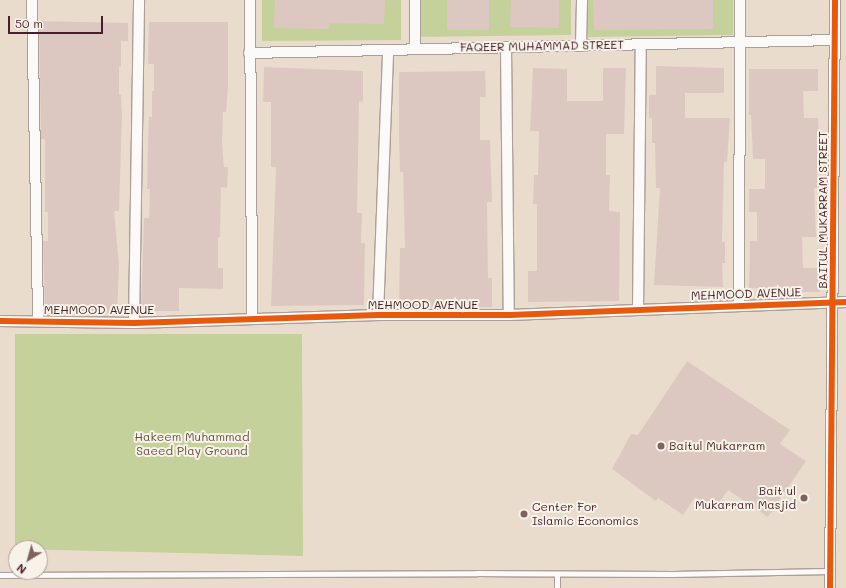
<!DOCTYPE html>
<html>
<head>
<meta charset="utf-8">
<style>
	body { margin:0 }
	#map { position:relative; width:846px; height:588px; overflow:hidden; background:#e9dccd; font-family:Mali,sans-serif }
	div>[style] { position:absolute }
	.green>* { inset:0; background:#c5d19a }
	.building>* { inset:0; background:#ddc8c1 }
	.roads { filter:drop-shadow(1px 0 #ac9f98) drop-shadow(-1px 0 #ac9f98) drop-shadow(0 1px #ac9f98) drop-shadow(0 -1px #ac9f98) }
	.service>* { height:5px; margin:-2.5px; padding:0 2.5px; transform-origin:2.5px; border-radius:2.5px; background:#fcfaf8 }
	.minor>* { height:10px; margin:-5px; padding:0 5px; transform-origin:5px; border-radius:5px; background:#fcfaf8 }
	.cycleway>* { height:6px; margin:-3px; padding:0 3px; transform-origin:3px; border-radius:3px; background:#e8590c }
	.dots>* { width:11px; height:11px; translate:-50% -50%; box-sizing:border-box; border:2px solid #f7f3e8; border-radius:50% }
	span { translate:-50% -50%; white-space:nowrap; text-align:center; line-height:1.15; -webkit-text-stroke:4px #f7f3e8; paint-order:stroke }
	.street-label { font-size:12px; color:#4a1f2b }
	.park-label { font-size:12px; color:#665240 }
	.poi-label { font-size:12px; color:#4a1f2b }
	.left { translate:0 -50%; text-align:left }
	.right { translate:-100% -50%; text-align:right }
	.north { position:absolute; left:8px; top:540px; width:40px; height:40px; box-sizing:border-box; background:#f7f3e8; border:1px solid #b29e9c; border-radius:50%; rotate:217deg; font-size:11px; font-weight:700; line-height:16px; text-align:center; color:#4a1f2b }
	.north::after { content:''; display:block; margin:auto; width:14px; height:18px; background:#826164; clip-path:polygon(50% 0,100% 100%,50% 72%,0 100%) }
	.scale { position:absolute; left:8px; top:16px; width:95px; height:18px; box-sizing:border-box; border:2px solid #4a1f2b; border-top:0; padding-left:5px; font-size:12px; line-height:14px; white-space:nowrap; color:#4a1f2b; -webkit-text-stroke:3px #f7f3e8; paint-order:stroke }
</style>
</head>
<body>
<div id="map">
	<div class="green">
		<i style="clip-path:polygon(262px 0,401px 0,401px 40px,262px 41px)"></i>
		<i style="clip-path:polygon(419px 0,571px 0,571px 35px,418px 37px)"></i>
		<i style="clip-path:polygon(588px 0,733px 0,733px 35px,588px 37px)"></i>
		<i style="clip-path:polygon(15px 334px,302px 334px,303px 556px,15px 549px)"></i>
	</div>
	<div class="building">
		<i style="clip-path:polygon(275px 0,385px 0,384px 24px,329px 23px,329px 29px,274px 28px)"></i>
		<i style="clip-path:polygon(447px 0,489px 0,489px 30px,447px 30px)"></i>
		<i style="clip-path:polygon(511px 0,559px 0,559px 28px,510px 27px)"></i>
		<i style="clip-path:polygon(593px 0,713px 0,713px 29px,594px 30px)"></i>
		<i style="clip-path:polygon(39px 21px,128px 23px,128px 41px,121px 41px,121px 67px,119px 67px,119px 95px,121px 95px,122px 116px,119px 211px,114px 211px,119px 265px,117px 313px,45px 311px,43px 241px,48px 241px,48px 212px,45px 212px,45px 139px,41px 139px)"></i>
		<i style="clip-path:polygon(149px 22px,228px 22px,228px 86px,226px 112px,223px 112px,222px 143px,224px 167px,228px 167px,227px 188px,221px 187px,220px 237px,218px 237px,218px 268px,223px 268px,223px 289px,179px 288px,179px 311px,141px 311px,144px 218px,149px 218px,150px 189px,147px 189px,148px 143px,149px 117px,152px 117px,152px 91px,154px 91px,154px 64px,148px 64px)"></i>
		<i style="clip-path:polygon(656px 66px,724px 68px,724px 93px,685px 93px,685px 118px,730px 118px,727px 162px,724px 162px,722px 242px,725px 242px,725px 263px,722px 263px,723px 287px,654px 285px,660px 188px,656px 188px,655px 143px,652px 143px,652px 118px,649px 118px,649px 95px,656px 95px)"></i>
		<i style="clip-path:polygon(264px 67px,363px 71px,363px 102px,359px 101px,357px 213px,362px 213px,361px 243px,365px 243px,364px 305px,271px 306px,276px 167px,271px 167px,271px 102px,263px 102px)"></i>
		<i style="clip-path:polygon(533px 68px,567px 69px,567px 101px,603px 101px,603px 68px,626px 68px,624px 134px,606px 134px,606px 175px,610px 175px,609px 211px,620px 212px,619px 301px,528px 302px,528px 271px,537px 271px,537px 204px,533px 204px,534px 175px,538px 175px,539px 131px,530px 131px)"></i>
		<i style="clip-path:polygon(749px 69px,818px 69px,818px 91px,803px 91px,804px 118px,818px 118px,819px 141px,821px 141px,822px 161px,817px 161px,817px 188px,814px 188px,816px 237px,802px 237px,803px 268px,820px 268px,820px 292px,787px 292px,787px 288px,749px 288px,750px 241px,757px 241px,757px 212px,749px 212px,749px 189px,765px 189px,765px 159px,753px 159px,751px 115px,749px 115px)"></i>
		<i style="clip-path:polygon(485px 71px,486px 97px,480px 97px,480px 140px,490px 140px,492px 202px,487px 202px,488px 278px,492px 278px,492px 307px,399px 308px,400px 248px,405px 248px,403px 172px,400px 172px,399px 136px,399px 72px)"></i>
		<i style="clip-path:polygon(687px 361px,790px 430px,780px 444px,806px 461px,768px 517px,728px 490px,714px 510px,695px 497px,683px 515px,658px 498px,656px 501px,612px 469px,631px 434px,638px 435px)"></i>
	</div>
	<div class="roads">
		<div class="service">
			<i style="left:557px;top:574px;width:14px;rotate:90deg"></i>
			<i style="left:0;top:575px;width:477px;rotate:-0.2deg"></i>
			<i style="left:477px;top:573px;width:195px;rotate:0.3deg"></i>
			<i style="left:672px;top:574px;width:158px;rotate:-1.1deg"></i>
		</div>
		<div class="minor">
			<i style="left:32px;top:0;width:321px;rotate:88.9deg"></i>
			<i style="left:250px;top:0;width:318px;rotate:89.6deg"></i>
			<i style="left:581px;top:45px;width:45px;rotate:-88.7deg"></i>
			<i style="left:506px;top:47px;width:268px;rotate:89.4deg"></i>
			<i style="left:415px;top:49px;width:49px;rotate:-90deg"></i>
			<i style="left:249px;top:53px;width:586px;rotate:-1.27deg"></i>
			<i style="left:739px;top:305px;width:305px;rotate:-89.8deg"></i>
			<i style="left:638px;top:310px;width:266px;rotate:-89.4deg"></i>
			<i style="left:378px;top:315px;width:265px;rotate:-87.8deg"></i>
			<i style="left:0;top:321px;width:134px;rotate:0.9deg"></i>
			<i style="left:134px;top:323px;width:244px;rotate:-1.9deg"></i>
			<i style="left:378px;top:315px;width:131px"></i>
			<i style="left:509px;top:315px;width:337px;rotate:-2.2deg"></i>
			<i style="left:134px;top:323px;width:323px;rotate:-89.1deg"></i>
			<i style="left:830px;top:588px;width:588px;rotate:-89.51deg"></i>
		</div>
	</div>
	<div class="cycleway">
		<i style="left:0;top:321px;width:134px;rotate:0.9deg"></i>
		<i style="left:134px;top:323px;width:244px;rotate:-1.9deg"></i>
		<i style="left:378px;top:315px;width:131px"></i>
		<i style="left:509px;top:315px;width:337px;rotate:-2.2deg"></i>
		<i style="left:830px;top:588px;width:588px;rotate:-89.51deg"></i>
	</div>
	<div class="dots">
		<i style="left:661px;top:446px;background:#826164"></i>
		<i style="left:804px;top:498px;background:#826164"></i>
		<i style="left:524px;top:514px;background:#826164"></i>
	</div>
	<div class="street-label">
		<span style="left:542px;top:46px;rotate:-1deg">FAQEER MUHAMMAD STREET</span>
		<span style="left:823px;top:210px;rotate:-90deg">BAITUL MUKARRAM STREET</span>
		<span style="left:746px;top:294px;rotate:-2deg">MEHMOOD AVENUE</span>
		<span style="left:423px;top:305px">MEHMOOD AVENUE</span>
		<span style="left:99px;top:310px">MEHMOOD AVENUE</span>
	</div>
	<div class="park-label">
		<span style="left:192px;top:444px">Hakeem Muhammad<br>Saeed Play Ground</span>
	</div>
	<div class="poi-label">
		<span class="left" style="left:669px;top:446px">Baitul Mukarram</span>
		<span class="right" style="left:796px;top:498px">Bait ul<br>Mukarram Masjid</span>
		<span class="left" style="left:532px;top:514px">Center For<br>Islamic Economics</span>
	</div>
	<div class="north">N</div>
	<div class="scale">50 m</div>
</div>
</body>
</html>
